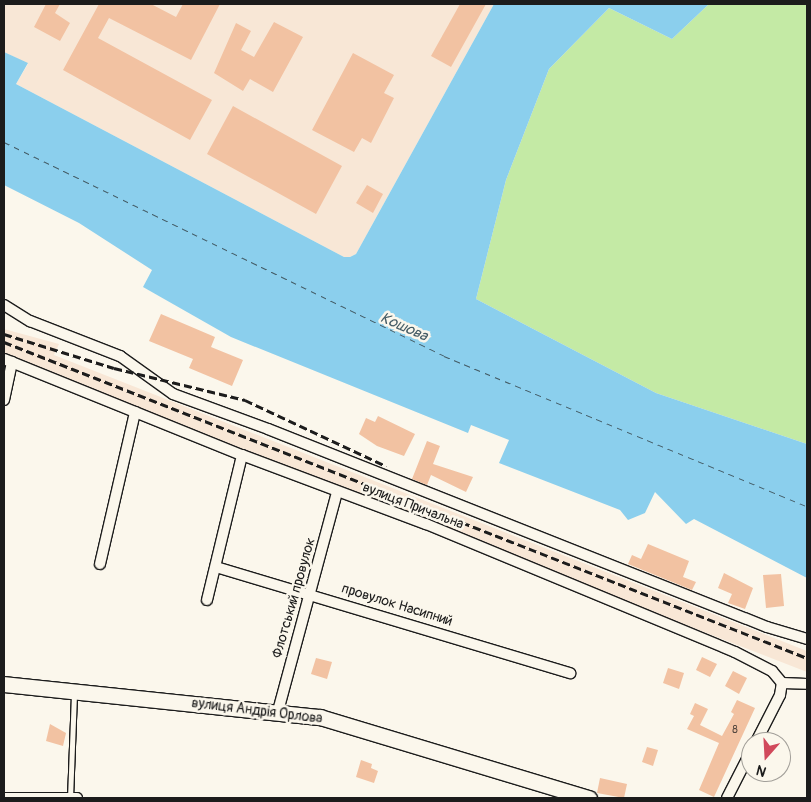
<!DOCTYPE html>
<html>
<head>
<meta charset="utf-8">
<style>
	body { margin:0 }
	#map { position:relative; width:811px; height:802px; overflow:hidden; background:#fbf7ec; font-family:Pangolin,sans-serif }
	div>[style] { position:absolute }
	.built>* { inset:0; background:#f8e7d6 }
	.green>* { inset:0; background:#c4eaa5 }
	.water>* { inset:0; background:#8bcfed }
	.ferry>* { height:1px; margin-top:-0.5px; transform-origin:0; background:repeating-linear-gradient(90deg,#435b65 0 6px,transparent 0 11px) }
	.building>* { inset:0; background:#f2c2a2 }
	.roads { filter:drop-shadow(1px 0 #1c1c1c) drop-shadow(-1px 0 #1c1c1c) drop-shadow(0 1px #1c1c1c) drop-shadow(0 -1px #1c1c1c) }
	.lane>* { height:5px; margin:-2.5px; padding:0 2.5px; transform-origin:2.5px; border-radius:2.5px; background:#fbf7ec }
	.street>* { height:10px; margin:-5px; padding:0 5px; transform-origin:5px; border-radius:5px; background:#fbf7ec }
	.secondary>* { height:15px; margin:-7.5px; padding:0 7.5px; transform-origin:7.5px; border-radius:7.5px; background:#fbf7ec }
	.rail>* { height:3px; margin-top:-1.5px; transform-origin:0; background:repeating-linear-gradient(90deg,#1c1c1c 0 8px,transparent 0 12px) }
	span { translate:-50% -50%; white-space:nowrap; text-align:center; line-height:1.15; -webkit-text-stroke:5px #fbf7ec; paint-order:stroke }
	.number-label { font-size:11px; color:#52463e }
	.number-label span { -webkit-text-stroke-width:0 }
	.street-label { font-size:14px; color:#1c1c1c }
	.water-label { font-size:15px; color:#435b65; font-style:italic }
	.frame { position:absolute; inset:0; border:5px solid #1c1c1c; pointer-events:none }
	.north { position:absolute; left:741px; top:732px; width:50px; height:50px; box-sizing:border-box; background:#fbf7ec; border:1px solid #a29f99; border-radius:50%; rotate:199deg; font-size:14px; font-weight:700; line-height:20px; text-align:center; color:#1c1c1c }
	.north::after { content:''; display:block; margin:auto; width:18px; height:22px; background:#d1495b; clip-path:polygon(50% 0,100% 100%,50% 72%,0 100%) }
</style>
</head>
<body>
<div id="map">
	<div class="built">
		<i style="clip-path:polygon(4px 4px,494px 4px,356px 254px,350px 257px,344px 257px,16px 84px,28px 64px,4px 52px)"></i>
		<i style="clip-path:polygon(4px 329px,59px 344px,54px 355px,807px 651px,807px 672px,337px 490px,4px 353px)"></i>
	</div>
	<div class="green">
		<i style="clip-path:polygon(709px 4px,807px 4px,807px 444px,656px 393px,476px 299px,506px 180px,549px 69px,609px 8px,672px 39px)"></i>
	</div>
	<div class="water">
		<i style="clip-path:polygon(494px 4px,709px 4px,672px 39px,609px 8px,549px 69px,506px 180px,476px 299px,656px 393px,807px 444px,807px 578px,694px 519px,686px 524px,655px 492px,645px 513px,628px 520px,620px 510px,499px 463px,509px 440px,471px 425px,468px 433px,231px 337px,143px 287px,152px 270px,79px 223px,4px 185px,4px 52px,28px 63px,16px 84px,344px 257px,350px 257px,356px 254px)"></i>
	</div>
	<div class="ferry">
		<i style="left:4px;top:142px;width:489px;rotate:25.9deg"></i>
		<i style="left:444px;top:356px;width:393px;rotate:22.5deg"></i>
	</div>
	<div class="building">
		<i style="clip-path:polygon(46px 4px,60px 4px,55px 13px,70px 23px,60px 41px,34px 27px)"></i>
		<i style="clip-path:polygon(99px 4px,151px 4px,176px 17px,183px 4px,220px 4px,191px 60px,109px 18px,98px 38px,212px 100px,190px 140px,63px 70px)"></i>
		<i style="clip-path:polygon(460px 4px,486px 4px,451px 67px,431px 56px)"></i>
		<i style="clip-path:polygon(274px 22px,303px 37px,273px 92px,250px 79px,243px 91px,214px 73px,236px 23px,251px 31px,241px 50px,254px 57px)"></i>
		<i style="clip-path:polygon(353px 53px,394px 75px,384px 93px,394px 98px,371px 143px,362px 138px,354px 152px,312px 130px)"></i>
		<i style="clip-path:polygon(233px 106px,342px 166px,316px 214px,207px 154px)"></i>
		<i style="clip-path:polygon(367px 185px,383px 194px,373px 213px,356px 203px)"></i>
		<i style="clip-path:polygon(161px 314px,215px 337px,211px 347px,243px 360px,232px 386px,189px 368px,193px 359px,149px 341px)"></i>
		<i style="clip-path:polygon(378px 416px,415px 434px,404px 456px,377px 446px,359px 434px,366px 418px,375px 422px)"></i>
		<i style="clip-path:polygon(427px 441px,440px 446px,433px 464px,473px 477px,466px 492px,431px 475px,427px 485px,412px 479px)"></i>
		<i style="clip-path:polygon(648px 544px,689px 561px,683px 577px,696px 582px,692px 590px,628px 564px,632px 555px,641px 559px)"></i>
		<i style="clip-path:polygon(724px 573px,753px 588px,745px 609px,728px 603px,732px 594px,718px 588px)"></i>
		<i style="clip-path:polygon(781px 574px,784px 606px,766px 608px,763px 575px)"></i>
		<i style="clip-path:polygon(702px 657px,717px 664px,710px 677px,696px 670px)"></i>
		<i style="clip-path:polygon(316px 658px,332px 662px,327px 679px,311px 674px)"></i>
		<i style="clip-path:polygon(668px 668px,684px 673px,679px 689px,663px 683px)"></i>
		<i style="clip-path:polygon(733px 671px,747px 678px,739px 694px,725px 686px)"></i>
		<i style="clip-path:polygon(737px 700px,755px 708px,714px 797px,699px 790px,719px 743px,687px 729px,694px 716px,690px 714px,695px 703px,708px 709px,700px 725px,722px 736px,734px 714px,731px 712px)"></i>
		<i style="clip-path:polygon(50px 724px,66px 733px,63px 746px,46px 741px)"></i>
		<i style="clip-path:polygon(647px 747px,658px 750px,653px 766px,642px 762px)"></i>
		<i style="clip-path:polygon(361px 760px,372px 764px,371px 768px,378px 771px,374px 783px,356px 777px)"></i>
		<i style="clip-path:polygon(600px 778px,627px 784px,624px 798px,597px 793px)"></i>
	</div>
	<div class="roads">
		<div class="lane">
			<i style="left:70px;top:798px;width:105px;rotate:-87.8deg"></i>
		</div>
		<div class="street">
			<i style="left:4px;top:305px;width:31px;rotate:32deg"></i>
			<i style="left:30px;top:321px;width:97px;rotate:21.3deg"></i>
			<i style="left:120px;top:356px;width:65px;rotate:35.6deg"></i>
			<i style="left:173px;top:394px;width:101px;rotate:20.2deg"></i>
			<i style="left:268px;top:429px;width:537px;rotate:21.64deg"></i>
			<i style="left:767px;top:627px;width:42px;rotate:16.7deg"></i>
			<i style="left:4px;top:359px;width:257px;rotate:22deg"></i>
			<i style="left:242px;top:455px;width:197px;rotate:20.6deg"></i>
			<i style="left:426px;top:524px;width:334px;rotate:22.5deg"></i>
			<i style="left:735px;top:652px;width:42px;rotate:27.2deg"></i>
			<i style="left:772px;top:671px;width:16px;rotate:50deg"></i>
			<i style="left:782px;top:683px;width:25px;rotate:2deg"></i>
			<i style="left:4px;top:400px;width:39px;rotate:-78deg"></i>
			<i style="left:100px;top:564px;width:156px;rotate:-77deg"></i>
			<i style="left:216px;top:567px;width:370px;rotate:16.7deg"></i>
			<i style="left:207px;top:600px;width:149px;rotate:-76.4deg"></i>
			<i style="left:278px;top:711px;width:227px;rotate:-74.9deg"></i>
			<i style="left:756px;top:742px;width:53px;rotate:-62.9deg"></i>
			<i style="left:780px;top:695px;width:12px;rotate:-81deg"></i>
			<i style="left:4px;top:798px;width:73px"></i>
			<i style="left:727px;top:798px;width:53px;rotate:-62.9deg"></i>
		</div>
		<div class="secondary">
			<i style="left:4px;top:684px;width:318px;rotate:6deg"></i>
			<i style="left:320px;top:717px;width:281px;rotate:16.8deg"></i>
		</div>
	</div>
	<div class="rail">
		<i style="left:4px;top:334px;width:115px;rotate:17.2deg"></i>
		<i style="left:114px;top:368px;width:135px;rotate:13.7deg"></i>
		<i style="left:245px;top:400px;width:156px;rotate:25.1deg"></i>
		<i style="left:4px;top:342px;width:863px;rotate:21.48deg"></i>
	</div>
	<div class="number-label">
		<span style="left:735px;top:730px">8</span>
	</div>
	<div class="street-label">
		<span style="left:413px;top:506px;rotate:21deg">вулиця Причальна</span>
		<span style="left:294px;top:598px;rotate:-74deg">Флотський провулок</span>
		<span style="left:397px;top:605px;rotate:17deg">провулок Насипний</span>
		<span style="left:257px;top:711px;rotate:7deg">вулиця Андрія Орлова</span>
	</div>
	<div class="water-label">
		<span style="left:404px;top:327px;rotate:24deg">Кошова</span>
	</div>
	<div class="frame"></div>
	<div class="north">N</div>
</div>
</body>
</html>
